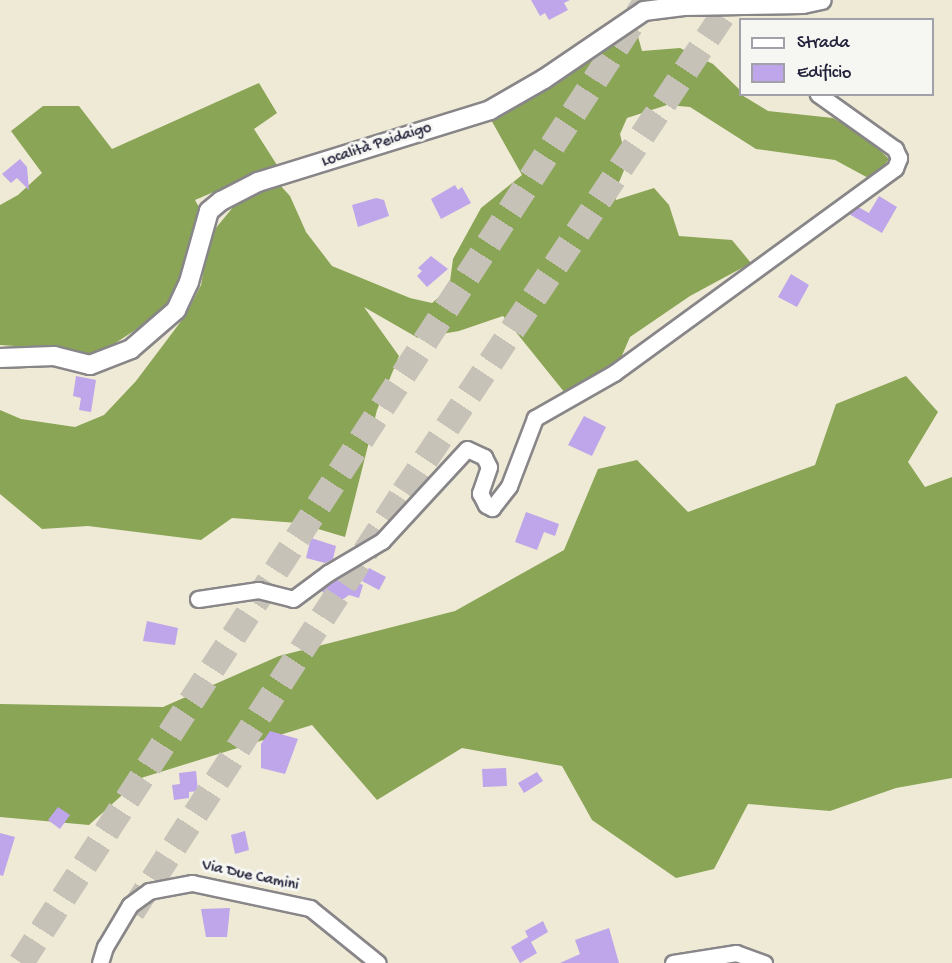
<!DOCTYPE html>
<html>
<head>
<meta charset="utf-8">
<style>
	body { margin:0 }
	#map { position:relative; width:952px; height:963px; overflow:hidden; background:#efead6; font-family:"Gochi Hand",sans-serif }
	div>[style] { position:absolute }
	.forest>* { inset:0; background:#8aa556 }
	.building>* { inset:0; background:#bfa5e9 }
	.motorway-tunnel>* { height:26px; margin-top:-13px; transform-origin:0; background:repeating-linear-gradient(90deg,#c6c2b7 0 26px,transparent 0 39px) }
	.roads { filter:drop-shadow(2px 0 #888688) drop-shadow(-2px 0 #888688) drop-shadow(0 2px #888688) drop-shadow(0 -2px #888688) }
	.minor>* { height:15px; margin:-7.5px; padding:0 7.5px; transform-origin:7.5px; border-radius:7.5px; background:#fff }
	.tertiary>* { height:18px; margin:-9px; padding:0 9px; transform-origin:9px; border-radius:9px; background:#fff }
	span { translate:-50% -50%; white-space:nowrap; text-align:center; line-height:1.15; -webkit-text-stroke:6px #f6f6f2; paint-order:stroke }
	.street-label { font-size:16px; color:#22223b }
	.legend { position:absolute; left:739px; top:18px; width:195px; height:78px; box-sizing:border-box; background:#f6f6f2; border:2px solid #a1a1a9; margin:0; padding:8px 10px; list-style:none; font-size:18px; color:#22223b }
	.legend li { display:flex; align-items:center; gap:12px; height:30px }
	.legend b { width:30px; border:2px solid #a1a1a9 }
</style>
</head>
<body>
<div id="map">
	<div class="forest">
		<i style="clip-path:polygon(634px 22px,642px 51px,680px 48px,713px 64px,740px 90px,740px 94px,768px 111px,833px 118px,866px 137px,889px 159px,872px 180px,835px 160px,756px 149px,690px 107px,667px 105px,627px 118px,620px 134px,627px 163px,615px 192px,616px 200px,654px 188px,669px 205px,679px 236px,732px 240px,751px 263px,690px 296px,630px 337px,620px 360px,565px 393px,503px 316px,459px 331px,418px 338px,364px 307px,399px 356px,377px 410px,345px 537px,298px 523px,232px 518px,201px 540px,88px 526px,42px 529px,0 494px,0 410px,21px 419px,75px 427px,104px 415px,136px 381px,185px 316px,201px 285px,210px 235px,239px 200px,279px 184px,290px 196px,306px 232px,332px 266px,410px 298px,432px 303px,449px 289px,453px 259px,481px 208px,522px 175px,490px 118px)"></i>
		<i style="clip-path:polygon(259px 83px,277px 113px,254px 129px,277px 165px,195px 200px,201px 211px,169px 308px,94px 357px,75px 350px,0 345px,0 205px,18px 195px,42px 173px,11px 131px,43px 106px,79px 106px,112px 149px)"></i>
		<i style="clip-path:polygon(906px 376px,938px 412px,908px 462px,925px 487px,952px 477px,952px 778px,896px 788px,830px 811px,748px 804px,714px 869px,676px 878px,592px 820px,562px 766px,462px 748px,377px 800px,312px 725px,141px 778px,89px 825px,0 817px,0 704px,163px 707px,279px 656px,455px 611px,564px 550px,598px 469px,637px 460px,688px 512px,815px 465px,836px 404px)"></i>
	</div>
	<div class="building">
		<i style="clip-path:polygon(531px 0,570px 0,564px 3px,568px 10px,549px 20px,545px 13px,540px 16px)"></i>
		<i style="clip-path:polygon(20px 159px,27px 167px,29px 190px,17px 178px,11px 183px,2px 174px)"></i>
		<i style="clip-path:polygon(455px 185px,458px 190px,462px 187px,471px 203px,441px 219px,431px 199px)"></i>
		<i style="clip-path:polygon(879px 196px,897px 207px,882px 233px,849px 214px,858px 207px,869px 213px)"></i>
		<i style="clip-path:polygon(376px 198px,384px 200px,389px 216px,358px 227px,352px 205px)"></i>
		<i style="clip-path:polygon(431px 256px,448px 269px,427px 287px,417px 276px,422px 271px,418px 268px)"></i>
		<i style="clip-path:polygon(791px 274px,809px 285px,797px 307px,778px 297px)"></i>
		<i style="clip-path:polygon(76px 376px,96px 380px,91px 412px,79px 410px,81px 398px,73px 396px)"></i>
		<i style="clip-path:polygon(584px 416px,606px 427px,592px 456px,568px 445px)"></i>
		<i style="clip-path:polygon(526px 512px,559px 524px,555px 536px,544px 532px,537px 550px,515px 542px)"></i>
		<i style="clip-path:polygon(311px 538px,336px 546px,333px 559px,325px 563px,306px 558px)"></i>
		<i style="clip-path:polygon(369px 568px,386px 577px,379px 590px,362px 581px)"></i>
		<i style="clip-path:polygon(339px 578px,346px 586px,353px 581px,363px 585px,359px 598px,349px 595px,334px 606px,321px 590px)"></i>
		<i style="clip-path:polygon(147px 621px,178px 628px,175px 645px,143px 641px)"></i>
		<i style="clip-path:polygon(270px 731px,298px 739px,285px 774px,261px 768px,261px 744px)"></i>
		<i style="clip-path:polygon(506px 768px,507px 786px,483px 787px,482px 769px)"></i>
		<i style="clip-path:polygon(196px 771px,198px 791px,189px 792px,189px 798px,174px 800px,172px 785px,180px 784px,179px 773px)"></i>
		<i style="clip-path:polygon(537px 772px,543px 781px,524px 793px,518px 783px)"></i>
		<i style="clip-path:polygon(58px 807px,70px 815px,60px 829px,48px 820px)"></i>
		<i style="clip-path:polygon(245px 831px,249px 850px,235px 854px,231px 835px)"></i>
		<i style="clip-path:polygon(0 833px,15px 837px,3px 876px,0 875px)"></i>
		<i style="clip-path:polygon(230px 908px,227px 937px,206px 937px,201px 909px)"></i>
		<i style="clip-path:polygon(543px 921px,548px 932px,531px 942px,537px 953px,520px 963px,511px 947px,528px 937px,525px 931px)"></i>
		<i style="clip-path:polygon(609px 928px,619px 963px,560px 963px,580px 954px,575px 940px)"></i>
	</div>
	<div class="motorway-tunnel">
		<i style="left:132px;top:912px;width:500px;rotate:-57.07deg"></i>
		<i style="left:404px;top:492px;width:592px;rotate:-56.23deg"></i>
		<i style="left:21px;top:963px;width:1149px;rotate:-56.97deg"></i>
	</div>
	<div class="roads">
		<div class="minor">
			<i style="left:198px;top:599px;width:61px;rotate:-8.5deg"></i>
			<i style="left:258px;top:590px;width:36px;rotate:14deg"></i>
			<i style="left:293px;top:599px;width:44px;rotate:-36.6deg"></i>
			<i style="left:328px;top:573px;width:63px;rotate:-30.7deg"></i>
			<i style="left:382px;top:541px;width:125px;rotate:-47.3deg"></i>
			<i style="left:467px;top:449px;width:19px;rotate:25deg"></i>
			<i style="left:484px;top:457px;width:11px;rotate:63deg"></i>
			<i style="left:489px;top:467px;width:28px;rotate:109deg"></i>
			<i style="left:480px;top:493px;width:13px;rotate:63deg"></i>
			<i style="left:486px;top:505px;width:7px;rotate:27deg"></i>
			<i style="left:492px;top:508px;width:28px;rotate:-52deg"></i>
			<i style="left:509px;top:486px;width:73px;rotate:-69.1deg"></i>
			<i style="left:535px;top:418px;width:91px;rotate:-29.7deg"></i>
			<i style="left:614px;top:373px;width:348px;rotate:-36.1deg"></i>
			<i style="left:895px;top:168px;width:11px;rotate:-68deg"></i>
			<i style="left:899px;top:158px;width:10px;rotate:-114deg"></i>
			<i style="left:895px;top:149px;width:95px;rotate:-144.5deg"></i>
			<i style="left:100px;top:963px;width:17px;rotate:-73deg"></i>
			<i style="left:105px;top:947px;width:49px;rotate:-59.2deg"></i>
			<i style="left:130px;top:905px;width:24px;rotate:-36deg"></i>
			<i style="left:149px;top:891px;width:44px;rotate:-10.5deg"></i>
			<i style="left:192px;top:883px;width:121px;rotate:12deg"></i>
			<i style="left:310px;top:908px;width:87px;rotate:39deg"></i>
			<i style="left:673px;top:963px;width:64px;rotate:-9deg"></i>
			<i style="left:736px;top:953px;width:30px;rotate:20deg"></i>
		</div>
		<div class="tertiary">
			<i style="left:0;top:358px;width:54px;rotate:-2.1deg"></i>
			<i style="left:54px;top:356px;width:37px;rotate:14deg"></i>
			<i style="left:90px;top:365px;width:44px;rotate:-21.3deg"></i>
			<i style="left:131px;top:349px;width:60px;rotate:-40.9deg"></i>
			<i style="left:176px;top:310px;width:31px;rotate:-65deg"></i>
			<i style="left:189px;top:282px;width:74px;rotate:-74.3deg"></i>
			<i style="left:209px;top:211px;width:16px;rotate:-40deg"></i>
			<i style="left:221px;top:201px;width:42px;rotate:-27.2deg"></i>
			<i style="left:258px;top:182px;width:243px;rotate:-17.2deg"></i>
			<i style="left:490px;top:110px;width:62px;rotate:-29.9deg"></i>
			<i style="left:544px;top:79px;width:121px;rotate:-34.2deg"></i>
			<i style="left:644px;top:11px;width:40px;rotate:-7.1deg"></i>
			<i style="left:684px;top:6px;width:119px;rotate:-1deg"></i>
			<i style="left:803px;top:4px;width:19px;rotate:-12deg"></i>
		</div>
	</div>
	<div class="street-label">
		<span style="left:377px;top:146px;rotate:-18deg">Località Peidaigo</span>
		<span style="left:250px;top:877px;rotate:12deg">Via Due Camini</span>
	</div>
	<ul class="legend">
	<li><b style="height:8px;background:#fff"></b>Strada</li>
	<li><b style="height:16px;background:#bfa5e9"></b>Edificio</li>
	</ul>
</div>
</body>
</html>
